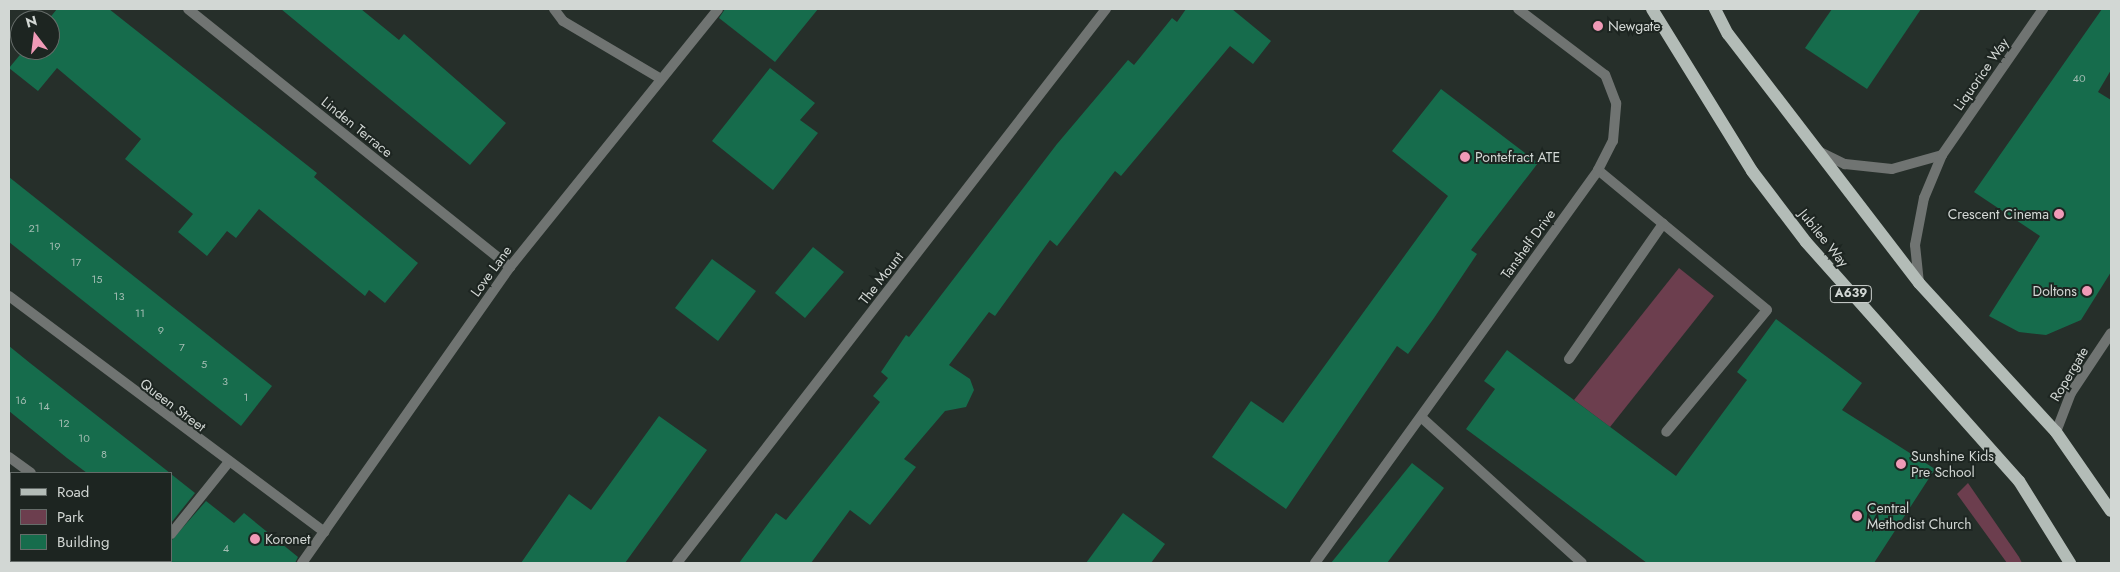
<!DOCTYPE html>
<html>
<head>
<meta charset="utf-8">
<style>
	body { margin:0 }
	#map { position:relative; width:2120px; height:572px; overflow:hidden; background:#262f2a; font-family:Jost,sans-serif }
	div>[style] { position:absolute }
	.green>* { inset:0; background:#6c3e4e }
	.building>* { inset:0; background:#166c4c }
	.service>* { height:10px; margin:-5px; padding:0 5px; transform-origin:5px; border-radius:5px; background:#707472 }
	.minor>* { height:10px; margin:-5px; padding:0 5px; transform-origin:5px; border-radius:5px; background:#707472 }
	.primary>* { height:12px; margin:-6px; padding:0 6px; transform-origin:6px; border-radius:6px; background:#b3bcb7 }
	.dots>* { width:14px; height:14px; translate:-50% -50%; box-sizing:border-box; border:2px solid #1d2521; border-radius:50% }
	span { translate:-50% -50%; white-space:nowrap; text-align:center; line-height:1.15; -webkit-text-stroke:4px #1d2521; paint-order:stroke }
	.number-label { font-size:11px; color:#a3bcb2 }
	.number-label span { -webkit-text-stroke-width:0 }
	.shield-label span { padding:1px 4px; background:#1d2521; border:1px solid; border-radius:4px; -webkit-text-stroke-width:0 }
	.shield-label { font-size:12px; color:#d2d7d4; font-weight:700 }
	.poi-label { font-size:14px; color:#d2d7d4 }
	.left { translate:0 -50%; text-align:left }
	.right { translate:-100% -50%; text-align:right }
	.street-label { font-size:14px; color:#d2d7d4 }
	.frame { position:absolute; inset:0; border:10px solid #d2d7d4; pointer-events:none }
	.legend { position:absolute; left:10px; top:472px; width:162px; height:90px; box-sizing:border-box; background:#1d2521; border:1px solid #656c69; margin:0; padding:6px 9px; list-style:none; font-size:15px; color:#d2d7d4 }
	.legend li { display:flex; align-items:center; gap:10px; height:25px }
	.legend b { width:25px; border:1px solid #656c69 }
	.north { position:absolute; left:10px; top:10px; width:50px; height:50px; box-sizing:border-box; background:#1d2521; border:1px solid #656c69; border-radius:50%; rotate:345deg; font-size:14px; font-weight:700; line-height:20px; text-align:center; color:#d2d7d4 }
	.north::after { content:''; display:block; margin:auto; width:18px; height:22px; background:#f09ab7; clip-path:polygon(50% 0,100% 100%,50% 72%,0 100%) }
</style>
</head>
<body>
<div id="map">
	<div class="green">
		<i style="clip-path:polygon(1679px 268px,1714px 296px,1610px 427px,1574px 400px)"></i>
		<i style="clip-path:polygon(1968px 483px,2019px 557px,2022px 563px,2007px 563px,1957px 494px)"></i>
	</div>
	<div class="building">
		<i style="clip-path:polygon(57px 9px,109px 9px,317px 173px,314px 177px,418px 263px,385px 303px,369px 290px,365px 296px,259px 209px,236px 238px,227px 231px,207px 256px,178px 232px,193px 214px,125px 159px,141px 139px,57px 68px,38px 91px,9px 68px,24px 50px,50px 50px,48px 20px)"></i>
		<i style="clip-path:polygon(281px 9px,361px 9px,399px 40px,404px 34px,506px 123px,470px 165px)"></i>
		<i style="clip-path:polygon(725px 9px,818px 9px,775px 62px,719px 18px)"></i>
		<i style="clip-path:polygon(1186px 9px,1232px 9px,1271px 41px,1253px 64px,1230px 46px,1121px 176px,1115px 171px,1057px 246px,1050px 240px,995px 316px,989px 312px,949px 365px,970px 379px,974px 390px,966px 407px,945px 411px,904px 459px,916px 467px,870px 525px,850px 510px,811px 563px,739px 563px,776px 513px,786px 520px,880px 402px,873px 396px,888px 378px,881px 372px,906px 335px,909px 337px,1057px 144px,1128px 60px,1134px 65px,1172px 18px,1177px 22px)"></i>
		<i style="clip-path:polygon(1832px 9px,1921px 9px,1867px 89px,1805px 48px)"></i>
		<i style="clip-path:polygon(2102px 9px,2111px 9px,2111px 70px,2098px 92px,2111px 100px,2111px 272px,2081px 320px,2046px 335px,2019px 332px,1989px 316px,2040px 236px,1974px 192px)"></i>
		<i style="clip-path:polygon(770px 68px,815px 103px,800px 120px,818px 133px,773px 190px,712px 141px)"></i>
		<i style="clip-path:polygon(1441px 89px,1538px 163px,1471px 250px,1477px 254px,1434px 318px,1408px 354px,1397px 346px,1286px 509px,1212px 457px,1251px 401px,1283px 423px,1448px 196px,1392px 151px)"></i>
		<i style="clip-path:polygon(9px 177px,272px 386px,241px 426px,9px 242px)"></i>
		<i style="clip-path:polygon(813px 247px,844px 272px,805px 318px,775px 293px)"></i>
		<i style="clip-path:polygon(712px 259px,756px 291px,718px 341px,675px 308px)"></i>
		<i style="clip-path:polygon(1776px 319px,1862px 383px,1842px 410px,1935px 469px,1874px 563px,1647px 563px,1466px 429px,1495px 389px,1484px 381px,1507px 350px,1676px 476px,1747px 380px,1737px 372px)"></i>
		<i style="clip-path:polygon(9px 346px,30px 363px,170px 473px,87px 473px,67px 458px,9px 411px)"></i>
		<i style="clip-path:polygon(659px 416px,707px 450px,625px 563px,521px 563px,569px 494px,591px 510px)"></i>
		<i style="clip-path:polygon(1412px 463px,1444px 488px,1387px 563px,1331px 563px)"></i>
		<i style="clip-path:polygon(171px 474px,195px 493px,171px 523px)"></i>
		<i style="clip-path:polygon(206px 501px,234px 523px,244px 513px,298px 557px,295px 563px,171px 563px,171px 541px)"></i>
		<i style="clip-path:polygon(1123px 513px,1165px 544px,1151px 563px,1086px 563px)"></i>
	</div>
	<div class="service">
		<i style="left:1598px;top:170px;width:219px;rotate:39.6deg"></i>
		<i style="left:1767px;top:310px;width:158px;rotate:129.6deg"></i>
		<i style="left:1569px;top:359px;width:165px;rotate:-55.2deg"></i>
		<i style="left:9px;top:457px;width:27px;rotate:36deg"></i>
		<i style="left:171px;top:534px;width:90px;rotate:-51.3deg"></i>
		<i style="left:148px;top:563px;width:3px;rotate:-45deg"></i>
	</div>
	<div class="minor">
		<i style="left:188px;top:9px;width:413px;rotate:38.7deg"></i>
		<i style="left:554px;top:9px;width:15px;rotate:53deg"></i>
		<i style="left:563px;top:21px;width:114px;rotate:30.6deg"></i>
		<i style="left:1818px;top:151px;width:30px;rotate:26deg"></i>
		<i style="left:1845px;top:164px;width:47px;rotate:6.1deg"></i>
		<i style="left:1892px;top:169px;width:52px;rotate:-15.6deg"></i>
		<i style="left:1919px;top:283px;width:38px;rotate:-96deg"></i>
		<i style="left:1915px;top:245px;width:48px;rotate:-79.2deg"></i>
		<i style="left:1924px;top:198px;width:47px;rotate:-67.3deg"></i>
		<i style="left:1942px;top:155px;width:178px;rotate:-55.3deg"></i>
		<i style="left:9px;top:296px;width:394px;rotate:36.8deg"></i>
		<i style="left:1421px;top:417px;width:217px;rotate:42.2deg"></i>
		<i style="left:2056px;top:432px;width:42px;rotate:-69deg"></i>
		<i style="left:2071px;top:393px;width:72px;rotate:-56.3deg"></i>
		<i style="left:302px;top:563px;width:362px;rotate:-54.9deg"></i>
		<i style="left:510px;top:267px;width:331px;rotate:-51.1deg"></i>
		<i style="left:677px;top:563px;width:701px;rotate:-52.25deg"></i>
		<i style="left:1315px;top:563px;width:484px;rotate:-54.2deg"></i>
		<i style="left:1598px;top:170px;width:33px;rotate:-63deg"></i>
		<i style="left:1613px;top:141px;width:38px;rotate:-85deg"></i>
		<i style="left:1616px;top:103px;width:30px;rotate:-111deg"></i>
		<i style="left:1605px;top:75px;width:109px;rotate:-142.8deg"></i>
	</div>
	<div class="primary">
		<i style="left:1652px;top:9px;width:190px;rotate:58.3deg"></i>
		<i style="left:1752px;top:171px;width:89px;rotate:52.7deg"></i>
		<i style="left:1806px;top:242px;width:320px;rotate:48.3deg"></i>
		<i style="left:2019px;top:481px;width:97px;rotate:58.1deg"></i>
		<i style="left:1715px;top:9px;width:28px;rotate:63deg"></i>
		<i style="left:1728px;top:34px;width:314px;rotate:52.5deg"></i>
		<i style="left:1919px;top:283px;width:202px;rotate:47.4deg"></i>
		<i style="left:2056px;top:432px;width:96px;rotate:55.2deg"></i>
	</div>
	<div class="dots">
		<i style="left:1598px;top:26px;background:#f09ab7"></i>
		<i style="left:1465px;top:157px;background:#f09ab7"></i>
		<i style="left:2059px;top:214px;background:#f09ab7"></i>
		<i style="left:2087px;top:291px;background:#f09ab7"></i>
		<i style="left:1901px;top:464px;background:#f09ab7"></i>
		<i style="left:1857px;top:516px;background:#f09ab7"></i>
		<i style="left:255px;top:539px;background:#f09ab7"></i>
	</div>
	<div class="number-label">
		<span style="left:2079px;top:78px">40</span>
		<span style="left:34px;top:228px">21</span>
		<span style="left:55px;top:246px">19</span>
		<span style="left:76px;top:262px">17</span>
		<span style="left:97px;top:279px">15</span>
		<span style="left:119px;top:296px">13</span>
		<span style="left:140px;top:313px">11</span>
		<span style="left:161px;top:330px">9</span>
		<span style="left:182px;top:347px">7</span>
		<span style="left:204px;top:364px">5</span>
		<span style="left:225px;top:381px">3</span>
		<span style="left:246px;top:397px">1</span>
		<span style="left:21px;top:400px">16</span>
		<span style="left:44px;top:406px">14</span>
		<span style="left:64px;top:423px">12</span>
		<span style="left:84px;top:438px">10</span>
		<span style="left:104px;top:454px">8</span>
		<span style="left:226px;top:548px">4</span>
	</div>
	<div class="shield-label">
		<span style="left:1851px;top:294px">A639</span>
	</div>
	<div class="poi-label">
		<span class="left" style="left:1608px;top:26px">Newgate</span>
		<span class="left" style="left:1475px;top:157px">Pontefract ATE</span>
		<span class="right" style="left:2049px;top:214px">Crescent Cinema</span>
		<span class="right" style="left:2077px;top:291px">Doltons</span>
		<span class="left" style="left:1911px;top:464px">Sunshine Kids<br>Pre School</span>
		<span class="left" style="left:1867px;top:516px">Central<br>Methodist Church</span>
		<span class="left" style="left:265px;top:539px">Koronet</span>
	</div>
	<div class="street-label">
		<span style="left:1981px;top:74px;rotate:-55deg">Liquorice Way</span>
		<span style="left:357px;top:127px;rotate:39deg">Linden Terrace</span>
		<span style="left:1824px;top:238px;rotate:51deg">Jubilee Way</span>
		<span style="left:1528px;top:244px;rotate:-54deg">Tanshelf Drive</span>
		<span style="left:491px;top:271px;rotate:-54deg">Love Lane</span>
		<span style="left:881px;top:278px;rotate:-52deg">The Mount</span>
		<span style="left:2069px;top:374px;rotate:-59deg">Ropergate</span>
		<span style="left:173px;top:405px;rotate:37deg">Queen Street</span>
	</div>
	<div class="frame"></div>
	<ul class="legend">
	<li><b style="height:6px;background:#b3bcb7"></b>Road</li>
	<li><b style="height:14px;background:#6c3e4e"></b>Park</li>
	<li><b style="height:14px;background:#166c4c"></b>Building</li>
	</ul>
	<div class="north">N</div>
</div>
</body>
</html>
